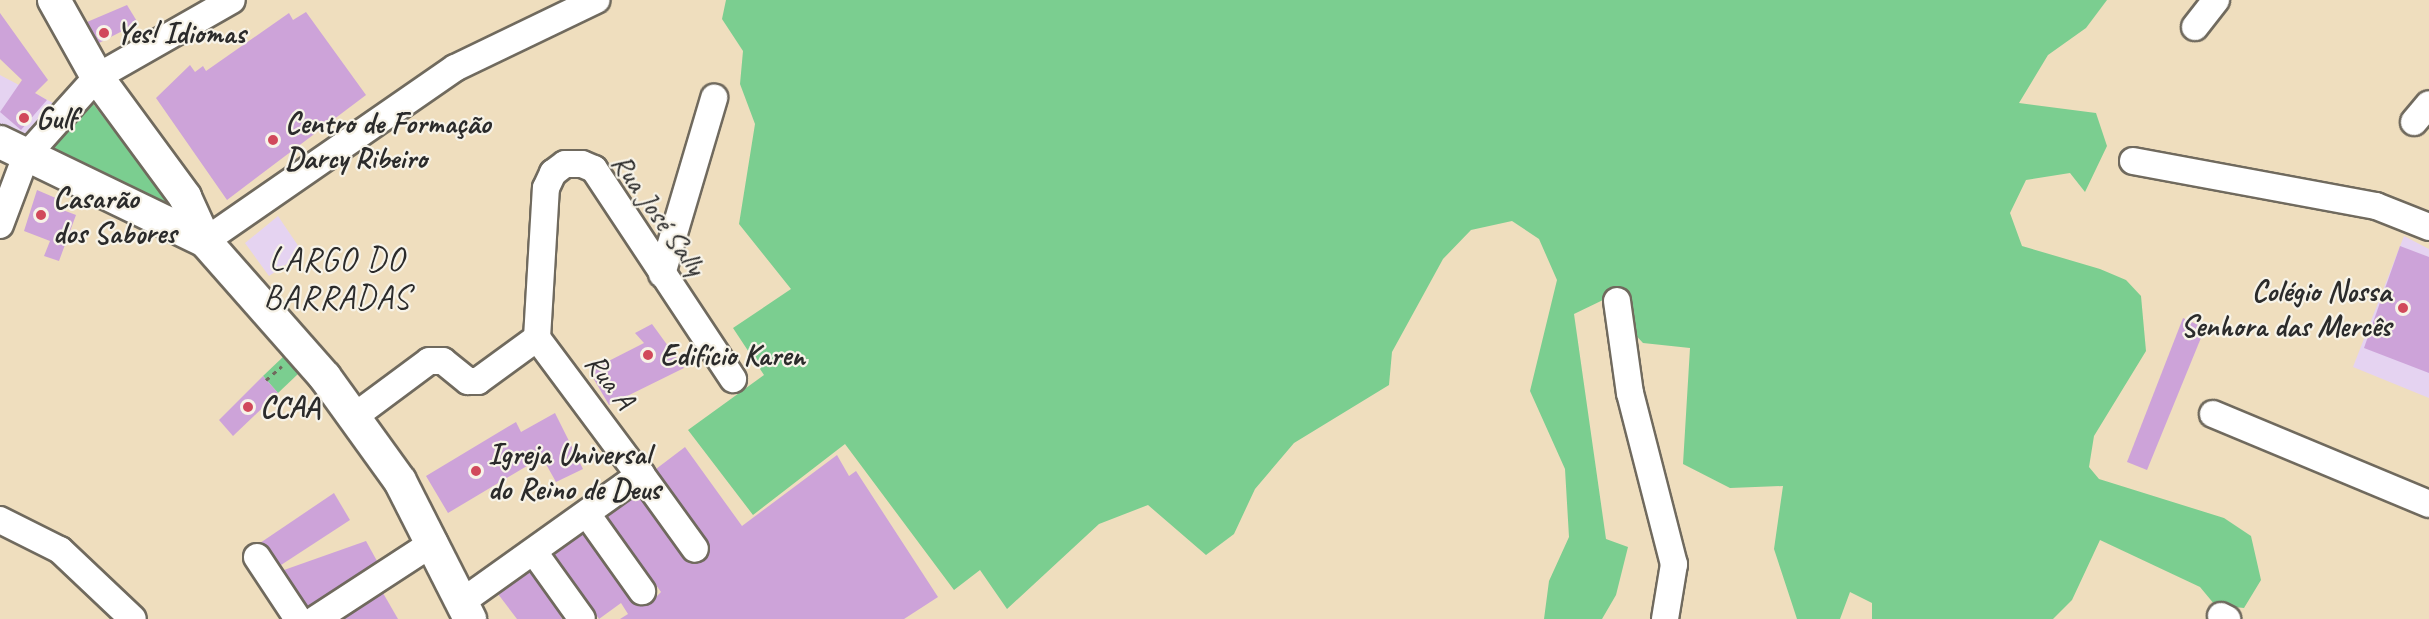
<!DOCTYPE html>
<html>
<head>
<meta charset="utf-8">
<style>
	body { margin:0 }
	#map { position:relative; width:2429px; height:619px; overflow:hidden; background:#efdebe; font-family:Caveat,sans-serif }
	div>[style] { position:absolute }
	.built>* { inset:0; background:#e5d3f1 }
	.green>* { inset:0; background:#7bce90 }
	.building>* { inset:0; background:#cda3d9 }
	.path>* { height:3px; margin-top:-1.5px; transform-origin:0; background:repeating-linear-gradient(90deg,#706a5e 0 4.5px,transparent 0 9px) }
	.roads { filter:drop-shadow(2px 0 #706a5e) drop-shadow(-2px 0 #706a5e) drop-shadow(0 2px #706a5e) drop-shadow(0 -2px #706a5e) }
	.minor>* { height:26px; margin:-13px; padding:0 13px; transform-origin:13px; border-radius:13px; background:#fff }
	.major>* { height:32px; margin:-16px; padding:0 16px; transform-origin:16px; border-radius:16px; background:#fff }
	.dots>* { width:16px; height:16px; translate:-50% -50%; box-sizing:border-box; border:3px solid #f7f3e8; border-radius:50% }
	span { translate:-50% -50%; white-space:nowrap; text-align:center; line-height:1.15; -webkit-text-stroke:4.5px #f7f3e8; paint-order:stroke }
	.poi-label { font-size:30px; color:#2b2b2b; font-weight:700 }
	.left { translate:0 -50%; text-align:left }
	.right { translate:-100% -50%; text-align:right }
	.street-label { font-size:30px; color:#2b2b2b }
	.quarter-label { font-size:33px; color:#2b2b2b; letter-spacing:1.5px }
</style>
</head>
<body>
<div id="map">
	<div class="built">
		<i style="clip-path:polygon(0 75px,59px 106px,26px 141px,0 130px)"></i>
		<i style="clip-path:polygon(278px 216px,303px 253px,269px 276px,245px 243px)"></i>
		<i style="clip-path:polygon(2404px 236px,2429px 249px,2429px 398px,2353px 367px)"></i>
	</div>
	<div class="green">
		<i style="clip-path:polygon(726px 0,2107px 0,2086px 28px,2048px 55px,2019px 103px,2096px 113px,2107px 146px,2085px 192px,2070px 173px,2026px 180px,2010px 213px,2022px 246px,2100px 269px,2126px 280px,2141px 296px,2146px 351px,2094px 436px,2089px 467px,2099px 479px,2224px 518px,2251px 536px,2261px 580px,2244px 608px,2215px 605px,2200px 587px,2100px 540px,2072px 600px,2053px 619px,1872px 619px,1872px 603px,1850px 592px,1840px 619px,1797px 619px,1774px 549px,1783px 486px,1730px 488px,1683px 464px,1690px 348px,1643px 343px,1603px 300px,1574px 314px,1606px 539px,1628px 547px,1616px 595px,1602px 619px,1544px 619px,1549px 581px,1569px 537px,1565px 469px,1530px 391px,1557px 280px,1539px 239px,1512px 221px,1471px 230px,1443px 259px,1392px 352px,1389px 385px,1294px 443px,1255px 489px,1234px 534px,1206px 555px,1148px 505px,1099px 524px,1007px 609px,980px 570px,954px 590px,845px 444px,753px 515px,688px 430px,764px 375px,733px 328px,791px 289px,739px 224px,755px 124px,740px 84px,743px 51px,722px 19px)"></i>
		<i style="clip-path:polygon(91px 101px,167px 200px,163px 205px,49px 149px)"></i>
		<i style="clip-path:polygon(284px 356px,298px 374px,278px 393px,263px 376px)"></i>
	</div>
	<div class="building">
		<i style="clip-path:polygon(127px 5px,138px 23px,99px 43px,87px 22px)"></i>
		<i style="clip-path:polygon(306px 12px,366px 95px,227px 200px,156px 98px,190px 65px,195px 72px,203px 66px,206px 71px,289px 13px,293px 20px)"></i>
		<i style="clip-path:polygon(0 13px,48px 80px,35px 93px,47px 100px,21px 130px,0 112px,22px 80px,0 59px)"></i>
		<i style="clip-path:polygon(37px 190px,58px 199px,55px 207px,76px 215px,59px 261px,44px 256px,50px 241px,24px 231px)"></i>
		<i style="clip-path:polygon(2400px 246px,2429px 257px,2429px 373px,2364px 348px)"></i>
		<i style="clip-path:polygon(2183px 318px,2205px 328px,2147px 470px,2127px 462px)"></i>
		<i style="clip-path:polygon(652px 324px,684px 368px,609px 405px,589px 371px,644px 343px,635px 333px)"></i>
		<i style="clip-path:polygon(263px 376px,278px 393px,233px 436px,219px 420px)"></i>
		<i style="clip-path:polygon(555px 413px,583px 469px,556px 482px,542px 457px,448px 513px,426px 476px,516px 422px,521px 432px)"></i>
		<i style="clip-path:polygon(685px 447px,742px 526px,837px 455px,849px 476px,856px 471px,938px 597px,904px 619px,620px 619px,628px 614px,621px 603px,599px 619px,554px 554px,583px 534px,630px 600px,650px 603px,661px 592px,607px 517px,638px 495px,683px 558px,696px 564px,708px 556px,707px 540px,656px 469px)"></i>
		<i style="clip-path:polygon(334px 493px,350px 520px,281px 565px,260px 543px)"></i>
		<i style="clip-path:polygon(366px 541px,377px 561px,308px 607px,284px 570px)"></i>
		<i style="clip-path:polygon(530px 572px,557px 609px,562px 619px,517px 619px,498px 594px)"></i>
		<i style="clip-path:polygon(383px 593px,398px 619px,343px 619px)"></i>
	</div>
	<div class="path">
		<i style="left:266px;top:380px;width:21px;rotate:-41deg"></i>
	</div>
	<div class="roads">
		<div class="minor">
			<i style="left:2195px;top:27px;width:34px;rotate:-52deg"></i>
			<i style="left:2414px;top:122px;width:23px;rotate:-50deg"></i>
			<i style="left:2133px;top:161px;width:247px;rotate:10.5deg"></i>
			<i style="left:2376px;top:206px;width:57px;rotate:21.6deg"></i>
			<i style="left:0;top:225px;width:74px;rotate:-69.4deg"></i>
			<i style="left:26px;top:156px;width:106px;rotate:-48.1deg"></i>
			<i style="left:97px;top:77px;width:155px;rotate:-29.7deg"></i>
			<i style="left:205px;top:241px;width:304px;rotate:-34.7deg"></i>
			<i style="left:455px;top:68px;width:157px;rotate:-25.7deg"></i>
			<i style="left:662px;top:274px;width:184px;rotate:-73.5deg"></i>
			<i style="left:1617px;top:301px;width:93px;rotate:82deg"></i>
			<i style="left:1630px;top:393px;width:177px;rotate:75.6deg"></i>
			<i style="left:1674px;top:564px;width:56px;rotate:99.3deg"></i>
			<i style="left:537px;top:338px;width:150px;rotate:-86.6deg"></i>
			<i style="left:546px;top:188px;width:17px;rotate:-65deg"></i>
			<i style="left:553px;top:173px;width:15px;rotate:-37deg"></i>
			<i style="left:565px;top:164px;width:17px"></i>
			<i style="left:582px;top:164px;width:13px;rotate:23deg"></i>
			<i style="left:594px;top:169px;width:252px;rotate:56.5deg"></i>
			<i style="left:537px;top:338px;width:157px;rotate:53.3deg"></i>
			<i style="left:2213px;top:414px;width:234px;rotate:22.6deg"></i>
			<i style="left:355px;top:416px;width:92px;rotate:-36.6deg"></i>
			<i style="left:429px;top:361px;width:14px"></i>
			<i style="left:443px;top:361px;width:32px;rotate:39deg"></i>
			<i style="left:468px;top:381px;width:10px"></i>
			<i style="left:478px;top:381px;width:73px;rotate:-36.1deg"></i>
			<i style="left:587px;top:514px;width:95px;rotate:54.5deg"></i>
			<i style="left:0;top:520px;width:67px;rotate:26.6deg"></i>
			<i style="left:60px;top:550px;width:100px;rotate:43.4deg"></i>
			<i style="left:534px;top:552px;width:82px;rotate:54.4deg"></i>
			<i style="left:257px;top:557px;width:74px;rotate:56.5deg"></i>
			<i style="left:463px;top:601px;width:219px;rotate:-35.5deg"></i>
			<i style="left:641px;top:474px;width:92px;rotate:54.2deg"></i>
			<i style="left:2221px;top:616px;width:7px;rotate:27deg"></i>
			<i style="left:316px;top:619px;width:141px;rotate:-33.1deg"></i>
		</div>
		<div class="major">
			<i style="left:54px;top:0;width:88px;rotate:60.8deg"></i>
			<i style="left:97px;top:77px;width:149px;rotate:53.7deg"></i>
			<i style="left:185px;top:197px;width:48px;rotate:65.6deg"></i>
			<i style="left:205px;top:241px;width:181px;rotate:48.6deg"></i>
			<i style="left:325px;top:377px;width:128px;rotate:54.2deg"></i>
			<i style="left:400px;top:481px;width:155px;rotate:63.1deg"></i>
			<i style="left:0;top:142px;width:228px;rotate:25.8deg"></i>
		</div>
	</div>
	<div class="dots">
		<i style="left:104px;top:33px;background:#d1495b"></i>
		<i style="left:24px;top:118px;background:#d1495b"></i>
		<i style="left:273px;top:140px;background:#d1495b"></i>
		<i style="left:41px;top:215px;background:#d1495b"></i>
		<i style="left:2403px;top:308px;background:#d1495b"></i>
		<i style="left:648px;top:355px;background:#d1495b"></i>
		<i style="left:248px;top:407px;background:#d1495b"></i>
		<i style="left:476px;top:471px;background:#d1495b"></i>
	</div>
	<div class="poi-label">
		<span class="left" style="left:116px;top:33px">Yes! Idiomas</span>
		<span class="left" style="left:36px;top:118px">Gulf</span>
		<span class="left" style="left:285px;top:140px">Centro de Formação<br>Darcy Ribeiro</span>
		<span class="left" style="left:53px;top:215px">Casarão<br>dos Sabores</span>
		<span class="right" style="left:2391px;top:308px">Colégio Nossa<br>Senhora das Mercês</span>
		<span class="left" style="left:660px;top:355px">Edifício Karen</span>
		<span class="left" style="left:260px;top:407px">CCAA</span>
		<span class="left" style="left:488px;top:471px">Igreja Universal<br>do Reino de Deus</span>
	</div>
	<div class="street-label">
		<span style="left:659px;top:214px;rotate:55deg">Rua José Sally</span>
		<span style="left:610px;top:381px;rotate:53deg">Rua A</span>
	</div>
	<div class="quarter-label">
		<span style="left:337px;top:279px">LARGO DO<br>BARRADAS</span>
	</div>
</div>
</body>
</html>
